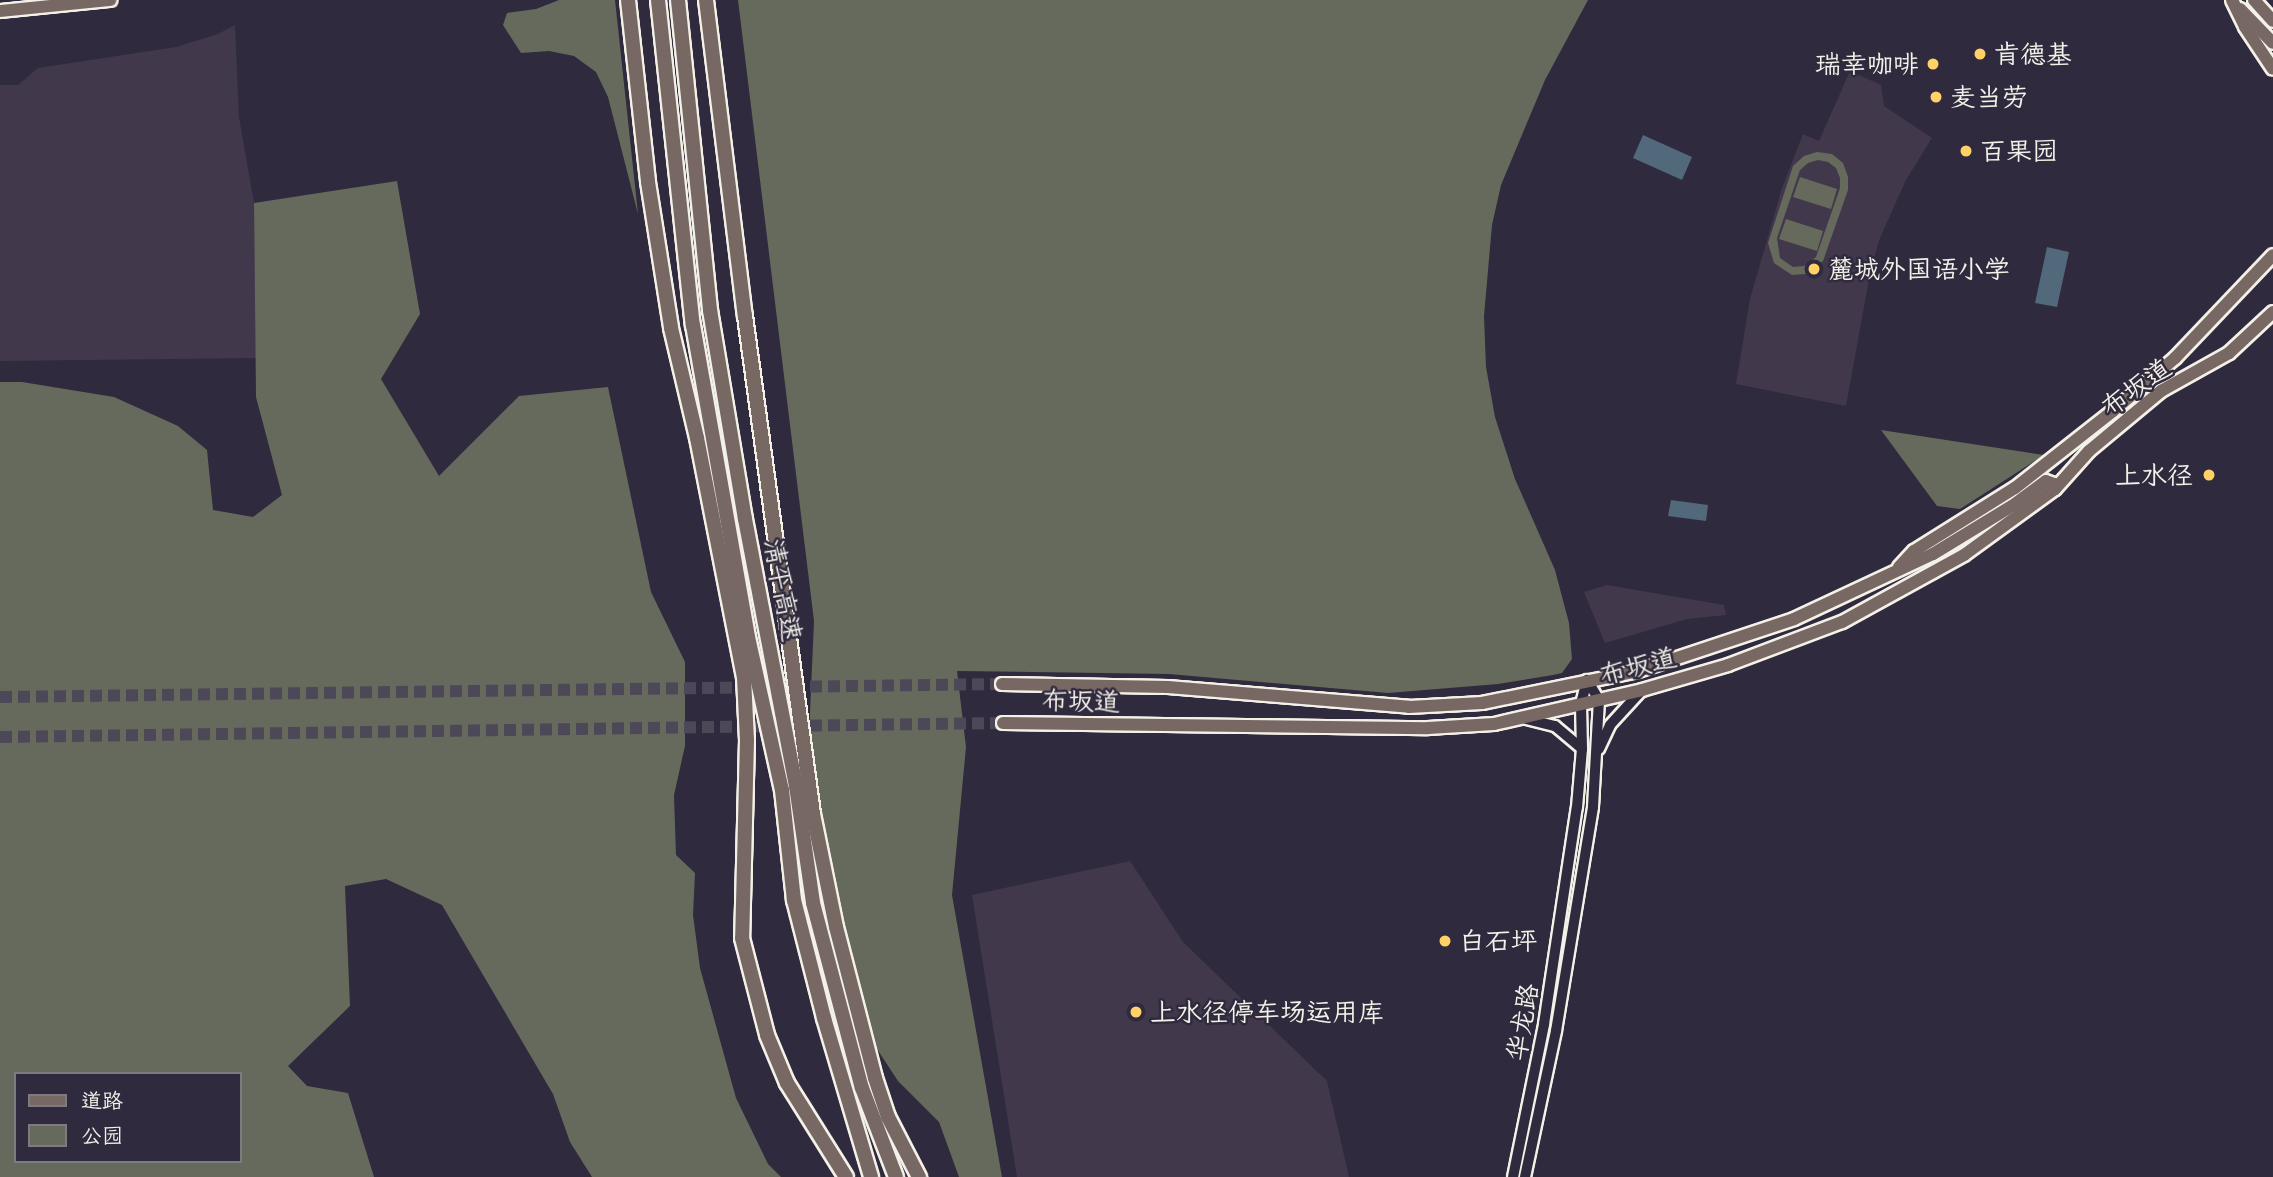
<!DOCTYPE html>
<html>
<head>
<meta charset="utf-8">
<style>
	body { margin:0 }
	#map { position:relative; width:2273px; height:1177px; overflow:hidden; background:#2f2a3d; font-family:"Patrick Hand","LXGW WenKai TC",sans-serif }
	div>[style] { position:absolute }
	.built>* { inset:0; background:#42384c }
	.green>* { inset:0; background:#666a5c }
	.water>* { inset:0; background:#51697a }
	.major-tunnel>* { height:12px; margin-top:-6px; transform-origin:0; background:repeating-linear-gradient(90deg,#4d4857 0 12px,transparent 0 18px) }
	.roads { filter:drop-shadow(2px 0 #f4f1e8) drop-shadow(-2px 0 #f4f1e8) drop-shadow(0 2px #f4f1e8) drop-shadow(0 -2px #f4f1e8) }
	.minor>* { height:10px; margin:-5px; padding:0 5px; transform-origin:5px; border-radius:5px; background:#2f2a3d }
	.major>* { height:12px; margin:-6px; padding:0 6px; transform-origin:6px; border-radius:6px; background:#776864 }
	.highway>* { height:14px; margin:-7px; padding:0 7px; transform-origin:7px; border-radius:7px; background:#776864 }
	.dots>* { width:19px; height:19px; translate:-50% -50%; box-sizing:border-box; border:4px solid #2f2a3d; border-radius:50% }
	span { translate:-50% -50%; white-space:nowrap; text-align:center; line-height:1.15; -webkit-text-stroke:5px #2f2a3d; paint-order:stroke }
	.poi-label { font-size:26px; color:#f4f1e8 }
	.left { translate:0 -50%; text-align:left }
	.right { translate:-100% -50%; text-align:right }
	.street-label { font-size:26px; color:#f4f1e8 }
	.legend { position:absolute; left:14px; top:1072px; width:228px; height:91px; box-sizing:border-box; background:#2f2a3d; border:2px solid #7e7a81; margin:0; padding:9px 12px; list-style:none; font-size:21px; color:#f4f1e8 }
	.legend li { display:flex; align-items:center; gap:14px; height:35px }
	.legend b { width:35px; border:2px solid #7e7a81 }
</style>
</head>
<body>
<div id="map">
	<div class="built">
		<i style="clip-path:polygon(235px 25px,239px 117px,254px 203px,256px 358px,0 361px,0 85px,18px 85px,38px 68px,176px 47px,218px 34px)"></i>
		<i style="clip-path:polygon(1850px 71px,1881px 85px,1884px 106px,1932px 138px,1906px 180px,1880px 238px,1871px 268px,1846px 406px,1736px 384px,1750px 299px,1782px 188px,1803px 134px,1819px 141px)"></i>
		<i style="clip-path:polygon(1607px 585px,1724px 605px,1726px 615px,1687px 619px,1605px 643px,1584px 592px)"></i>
		<i style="clip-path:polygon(1130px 861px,1183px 942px,1327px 1081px,1349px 1177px,1017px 1177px,972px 895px)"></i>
	</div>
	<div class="green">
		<i style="clip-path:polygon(559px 0,615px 0,638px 214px,608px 97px,596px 72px,574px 56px,549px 51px,521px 53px,503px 25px,507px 13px,536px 9px)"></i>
		<i style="clip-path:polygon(738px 0,1588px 0,1545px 80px,1501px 185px,1492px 225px,1484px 316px,1486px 367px,1495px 417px,1515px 479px,1555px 570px,1569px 623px,1572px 659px,1562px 673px,1553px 675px,1498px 684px,1388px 693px,1169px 674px,957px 671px,966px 747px,952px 895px,1002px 1177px,959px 1177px,939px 1122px,898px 1081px,877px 1049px,864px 1013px,818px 812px,809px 735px,814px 621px)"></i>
		<i style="clip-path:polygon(evenodd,1817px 152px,1832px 154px,1843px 163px,1848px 177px,1848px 190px,1823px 261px,1806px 274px,1792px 275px,1774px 263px,1768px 243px,1793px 166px,1804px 156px,1817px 152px,1818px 160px,1828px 162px,1836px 168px,1840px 178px,1840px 188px,1816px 257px,1804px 266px,1793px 267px,1780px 258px,1777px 238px,1800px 170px,1808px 163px,1818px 160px)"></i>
		<i style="clip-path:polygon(1800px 177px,1837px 189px,1831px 209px,1793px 197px)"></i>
		<i style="clip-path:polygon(evenodd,397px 181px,420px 314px,381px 379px,439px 476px,519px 396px,608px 387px,651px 592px,685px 662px,685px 746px,674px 795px,676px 855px,695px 873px,693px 915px,700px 968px,736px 1098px,768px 1164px,781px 1177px,592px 1177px,570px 1142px,553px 1094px,442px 905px,386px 879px,345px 886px,350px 1006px,288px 1066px,307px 1086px,348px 1093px,374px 1177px,0 1177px,0 382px,22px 382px,114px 397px,178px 426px,207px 450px,213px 510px,253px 517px,282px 495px,256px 397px,254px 203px,397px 181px,16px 1074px,240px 1074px,240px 1161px,16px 1161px,16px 1074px)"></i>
		<i style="clip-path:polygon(1786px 219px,1823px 231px,1817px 251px,1779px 239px)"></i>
		<i style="clip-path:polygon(1881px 430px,2044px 455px,1960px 509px,1937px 506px)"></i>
	</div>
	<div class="water">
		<i style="clip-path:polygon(1643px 135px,1692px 157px,1682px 180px,1633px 158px)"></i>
		<i style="clip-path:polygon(2047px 247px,2069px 252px,2057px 307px,2035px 303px)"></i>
		<i style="clip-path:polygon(1671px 500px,1708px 505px,1706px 521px,1668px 516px)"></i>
	</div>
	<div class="major-tunnel">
		<i style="left:0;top:697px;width:1002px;rotate:-0.74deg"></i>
		<i style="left:0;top:737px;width:1003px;rotate:-0.8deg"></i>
	</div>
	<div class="roads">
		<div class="minor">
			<i style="left:1522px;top:718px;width:34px;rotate:14deg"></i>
			<i style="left:1555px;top:726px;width:35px;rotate:40deg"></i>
			<i style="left:1599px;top:749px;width:26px;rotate:-65deg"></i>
			<i style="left:1610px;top:725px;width:46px;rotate:-47.6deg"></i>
			<i style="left:1513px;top:1177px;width:156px;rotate:-78.5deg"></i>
			<i style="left:1544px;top:1024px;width:219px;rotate:-81.4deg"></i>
			<i style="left:1577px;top:807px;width:58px;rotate:-85.1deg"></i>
			<i style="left:1582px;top:749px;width:45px;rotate:-91.3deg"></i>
			<i style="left:1581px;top:704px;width:25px;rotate:-76deg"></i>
			<i style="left:1525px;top:1177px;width:149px;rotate:-78deg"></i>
			<i style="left:1556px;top:1031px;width:227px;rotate:-80.6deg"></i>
			<i style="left:1593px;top:807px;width:107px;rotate:-86.8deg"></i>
			<i style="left:1599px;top:700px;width:23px;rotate:-121deg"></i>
		</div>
		<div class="major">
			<i style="left:2232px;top:0;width:30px;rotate:64deg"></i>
			<i style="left:2245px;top:27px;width:50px;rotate:56.3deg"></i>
			<i style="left:2254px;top:0;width:28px;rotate:48deg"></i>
			<i style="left:2240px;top:9px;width:47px;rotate:45.9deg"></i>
			<i style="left:0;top:11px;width:111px;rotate:-5.7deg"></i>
			<i style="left:1899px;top:567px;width:22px;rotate:-47deg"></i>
			<i style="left:1914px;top:551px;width:119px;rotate:-32deg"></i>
			<i style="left:2015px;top:488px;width:125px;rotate:-38.2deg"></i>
			<i style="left:2113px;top:411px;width:82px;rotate:-40.5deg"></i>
			<i style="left:2175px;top:358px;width:142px;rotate:-46.4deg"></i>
			<i style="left:1002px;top:684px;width:166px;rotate:1deg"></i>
			<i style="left:1168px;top:687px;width:242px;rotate:4.7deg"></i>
			<i style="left:1409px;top:707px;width:73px;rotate:-3.1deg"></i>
			<i style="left:1482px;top:703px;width:159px;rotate:-11.6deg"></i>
			<i style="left:1638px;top:671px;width:164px;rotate:-18.4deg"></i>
			<i style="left:1794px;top:619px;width:153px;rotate:-25.1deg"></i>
			<i style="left:1933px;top:554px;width:92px;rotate:-31.3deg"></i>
			<i style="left:2012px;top:506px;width:42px;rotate:-36.3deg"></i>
			<i style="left:2046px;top:481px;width:9px;rotate:21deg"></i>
			<i style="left:2054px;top:484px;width:5px;rotate:79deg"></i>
			<i style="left:1003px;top:723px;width:425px;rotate:0.7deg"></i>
			<i style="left:1428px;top:728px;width:66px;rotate:-3.5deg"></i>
			<i style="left:1494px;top:724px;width:152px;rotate:-12.9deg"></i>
			<i style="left:1642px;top:690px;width:90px;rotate:-16.2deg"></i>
			<i style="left:1728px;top:665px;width:122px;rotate:-20.7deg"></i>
			<i style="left:1842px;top:622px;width:139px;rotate:-28.8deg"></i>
			<i style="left:1964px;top:555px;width:112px;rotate:-36deg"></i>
			<i style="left:2055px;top:489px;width:51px;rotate:-48.2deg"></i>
			<i style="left:2089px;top:451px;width:94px;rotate:-39.8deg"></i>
			<i style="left:2161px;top:391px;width:78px;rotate:-29.2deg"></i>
			<i style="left:2229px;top:353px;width:60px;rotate:-43deg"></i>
		</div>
		<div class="highway">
			<i style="left:628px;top:0;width:183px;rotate:83.7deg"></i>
			<i style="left:648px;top:182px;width:148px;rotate:81deg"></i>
			<i style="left:671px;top:328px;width:113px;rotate:76.7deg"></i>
			<i style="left:697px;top:438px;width:244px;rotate:78.9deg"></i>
			<i style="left:744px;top:677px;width:63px;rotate:87.3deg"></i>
			<i style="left:747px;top:740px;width:198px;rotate:91.4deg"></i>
			<i style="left:742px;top:938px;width:100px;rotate:75.5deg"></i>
			<i style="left:767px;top:1035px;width:52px;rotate:67.4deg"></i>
			<i style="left:787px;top:1083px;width:111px;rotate:57.9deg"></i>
			<i style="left:658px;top:0;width:327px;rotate:83.9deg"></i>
			<i style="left:693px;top:325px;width:317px;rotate:80deg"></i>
			<i style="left:748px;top:637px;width:157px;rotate:77.5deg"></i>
			<i style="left:782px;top:790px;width:111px;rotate:83.8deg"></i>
			<i style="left:794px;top:900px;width:122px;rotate:75.7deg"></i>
			<i style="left:824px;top:1018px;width:166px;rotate:73.5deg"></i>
			<i style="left:678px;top:0;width:312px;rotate:84.1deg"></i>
			<i style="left:710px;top:310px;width:212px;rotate:80.5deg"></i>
			<i style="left:745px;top:519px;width:272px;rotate:79.2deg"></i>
			<i style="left:796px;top:786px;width:118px;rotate:81.7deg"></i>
			<i style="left:813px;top:903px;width:191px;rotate:75.2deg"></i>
			<i style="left:862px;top:1088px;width:95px;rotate:69.1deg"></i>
			<i style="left:706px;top:0;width:318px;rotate:83deg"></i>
			<i style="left:745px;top:316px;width:503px;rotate:82.22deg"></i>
			<i style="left:813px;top:814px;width:115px;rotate:78.5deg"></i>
			<i style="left:836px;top:927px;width:156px;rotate:75.5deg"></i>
			<i style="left:875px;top:1078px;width:41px;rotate:71.6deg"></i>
			<i style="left:888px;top:1117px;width:68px;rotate:62.7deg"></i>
		</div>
	</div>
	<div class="dots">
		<i style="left:1980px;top:54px;background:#ffd166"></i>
		<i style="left:1933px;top:64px;background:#ffd166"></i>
		<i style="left:1936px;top:97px;background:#ffd166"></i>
		<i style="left:1966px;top:151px;background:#ffd166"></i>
		<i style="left:1814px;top:269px;background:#ffd166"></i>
		<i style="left:2209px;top:475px;background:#ffd166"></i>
		<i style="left:1445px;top:941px;background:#ffd166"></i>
		<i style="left:1136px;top:1012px;background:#ffd166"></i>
	</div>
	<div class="poi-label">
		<span class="left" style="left:1994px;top:54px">肯德基</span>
		<span class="right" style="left:1919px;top:64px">瑞幸咖啡</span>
		<span class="left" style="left:1950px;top:97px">麦当劳</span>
		<span class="left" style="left:1980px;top:151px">百果园</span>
		<span class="left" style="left:1828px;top:269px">麓城外国语小学</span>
		<span class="right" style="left:2193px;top:475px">上水径</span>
		<span class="left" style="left:1459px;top:941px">白石坪</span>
		<span class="left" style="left:1150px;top:1012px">上水径停车场运用库</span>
	</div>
	<div class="street-label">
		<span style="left:2136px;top:387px;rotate:-36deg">布坂道</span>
		<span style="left:783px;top:590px;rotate:79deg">清平高速</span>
		<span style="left:1638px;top:666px;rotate:-15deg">布坂道</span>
		<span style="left:1081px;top:701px;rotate:1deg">布坂道</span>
		<span style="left:1522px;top:1022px;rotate:-80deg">华龙路</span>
	</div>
	<ul class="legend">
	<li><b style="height:9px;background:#776864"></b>道路</li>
	<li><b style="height:19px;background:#666a5c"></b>公园</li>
	</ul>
</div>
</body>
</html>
